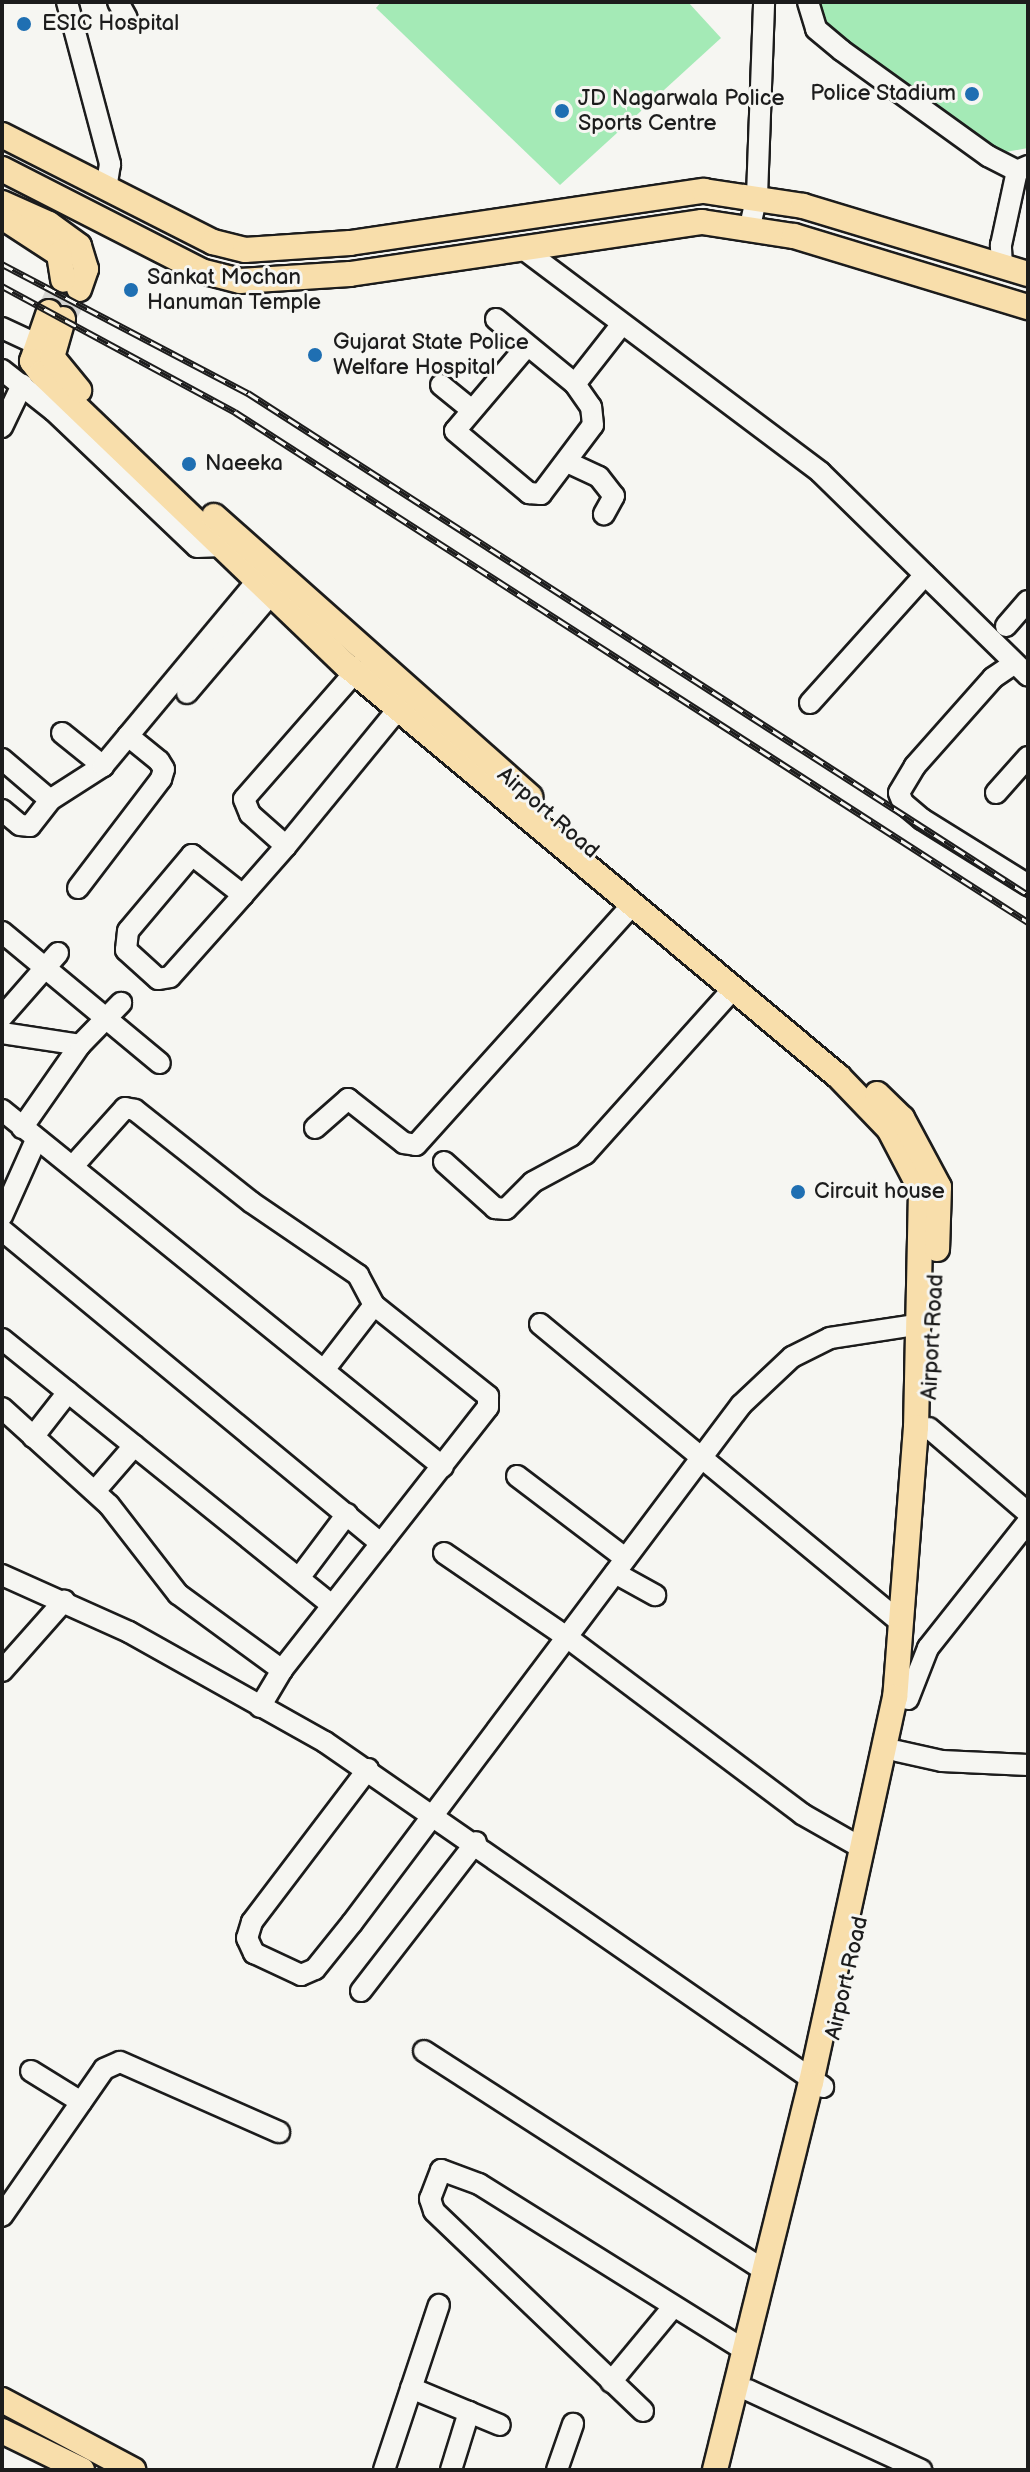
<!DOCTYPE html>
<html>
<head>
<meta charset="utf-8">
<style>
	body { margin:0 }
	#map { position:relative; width:1030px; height:2472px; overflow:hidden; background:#f6f6f2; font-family:"Balsamiq Sans",sans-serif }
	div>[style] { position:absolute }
	.green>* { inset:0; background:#a4eab6 }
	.major-tunnel>* { height:24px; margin-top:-12px; transform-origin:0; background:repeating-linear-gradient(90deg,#d5d5d2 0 24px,transparent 0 36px) }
	.roads { filter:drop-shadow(2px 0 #1c1c1c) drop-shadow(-2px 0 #1c1c1c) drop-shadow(0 2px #1c1c1c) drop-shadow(0 -2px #1c1c1c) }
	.minor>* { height:20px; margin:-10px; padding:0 10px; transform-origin:10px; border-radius:10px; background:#f6f6f2 }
	.major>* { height:24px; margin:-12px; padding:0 12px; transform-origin:12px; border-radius:12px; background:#f8deab }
	.rail>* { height:7px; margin-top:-3.5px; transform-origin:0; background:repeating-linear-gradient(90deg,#f6f6f2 0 12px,#1c1c1c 0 24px); box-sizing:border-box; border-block:2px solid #1c1c1c }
	.dots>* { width:22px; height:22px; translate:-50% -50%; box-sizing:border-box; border:4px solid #f6f6f2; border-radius:50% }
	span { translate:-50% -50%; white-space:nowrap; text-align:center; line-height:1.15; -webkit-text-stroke:6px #f6f6f2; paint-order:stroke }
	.poi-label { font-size:22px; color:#1c1c1c }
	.left { translate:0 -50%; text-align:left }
	.right { translate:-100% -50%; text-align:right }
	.street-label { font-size:22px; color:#1c1c1c }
	.frame { position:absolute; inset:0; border:4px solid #1c1c1c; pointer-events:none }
</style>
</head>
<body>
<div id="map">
	<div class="green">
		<i style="clip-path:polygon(381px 2px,688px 2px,721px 38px,560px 185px,376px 8px)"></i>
		<i style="clip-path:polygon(815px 2px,1028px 2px,1028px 148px,1000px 153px,838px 40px)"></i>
	</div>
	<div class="major-tunnel">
		<i style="left:49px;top:312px;width:35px;rotate:-66deg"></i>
		<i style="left:63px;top:319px;width:34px;rotate:-62deg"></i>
	</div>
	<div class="roads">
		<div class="minor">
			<i style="left:67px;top:2px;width:168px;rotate:75.1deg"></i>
			<i style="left:110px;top:164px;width:19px;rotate:99deg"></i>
			<i style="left:118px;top:2px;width:18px;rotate:61deg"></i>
			<i style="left:808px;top:2px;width:28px;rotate:73deg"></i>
			<i style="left:816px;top:29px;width:33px;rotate:40deg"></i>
			<i style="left:841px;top:50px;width:181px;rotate:35.8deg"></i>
			<i style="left:988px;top:156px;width:33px;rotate:27deg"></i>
			<i style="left:1017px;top:171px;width:12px;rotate:-24deg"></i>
			<i style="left:750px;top:226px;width:31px;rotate:-77deg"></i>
			<i style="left:757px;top:196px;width:194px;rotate:-87.9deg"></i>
			<i style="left:522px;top:248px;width:373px;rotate:36.9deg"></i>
			<i style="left:820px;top:472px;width:291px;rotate:44.4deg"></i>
			<i style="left:1002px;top:267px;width:22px;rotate:-93deg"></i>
			<i style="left:1001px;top:245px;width:76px;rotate:-77.8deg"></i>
			<i style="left:496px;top:319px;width:102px;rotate:39.4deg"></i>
			<i style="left:575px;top:384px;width:76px;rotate:-51.9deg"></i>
			<i style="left:2px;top:328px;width:38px;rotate:25deg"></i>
			<i style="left:527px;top:346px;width:111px;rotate:130.3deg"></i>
			<i style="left:455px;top:431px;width:97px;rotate:40deg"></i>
			<i style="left:529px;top:493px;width:12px;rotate:5deg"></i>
			<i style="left:541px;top:494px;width:86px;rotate:-53deg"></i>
			<i style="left:593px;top:425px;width:18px;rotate:-96deg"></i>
			<i style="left:591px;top:407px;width:28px;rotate:-125deg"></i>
			<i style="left:2px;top:370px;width:66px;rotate:38.3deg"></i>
			<i style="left:54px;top:411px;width:197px;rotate:43.6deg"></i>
			<i style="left:197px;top:547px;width:25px;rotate:-2deg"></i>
			<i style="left:222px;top:546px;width:8px;rotate:-50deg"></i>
			<i style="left:441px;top:385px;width:40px;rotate:39deg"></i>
			<i style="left:2px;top:427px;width:47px;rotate:-64.5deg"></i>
			<i style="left:567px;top:462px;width:35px;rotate:25deg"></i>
			<i style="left:599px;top:477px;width:24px;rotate:52deg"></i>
			<i style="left:614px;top:496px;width:21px;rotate:119deg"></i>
			<i style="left:1006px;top:626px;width:33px;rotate:-49deg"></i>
			<i style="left:1012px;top:665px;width:23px;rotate:146deg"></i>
			<i style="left:993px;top:678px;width:118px;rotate:131.6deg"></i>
			<i style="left:915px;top:766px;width:31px;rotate:121deg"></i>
			<i style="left:899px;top:793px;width:11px;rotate:68deg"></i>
			<i style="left:903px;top:803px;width:25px;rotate:40deg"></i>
			<i style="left:922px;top:819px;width:125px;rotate:31.9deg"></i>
			<i style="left:187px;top:693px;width:130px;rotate:-49.7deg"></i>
			<i style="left:810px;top:703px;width:172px;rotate:-48.1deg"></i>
			<i style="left:62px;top:733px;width:53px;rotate:38.8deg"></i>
			<i style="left:2px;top:759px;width:63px;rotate:40.5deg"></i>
			<i style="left:996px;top:793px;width:48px;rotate:-48.4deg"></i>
			<i style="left:2px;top:810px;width:23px;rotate:40deg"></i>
			<i style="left:20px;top:825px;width:10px;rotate:6deg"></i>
			<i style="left:30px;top:826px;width:33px;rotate:-52deg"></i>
			<i style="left:50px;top:800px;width:63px;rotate:-32.7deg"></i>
			<i style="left:103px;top:766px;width:241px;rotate:-50.2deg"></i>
			<i style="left:286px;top:846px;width:48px;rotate:-138.4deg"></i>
			<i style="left:250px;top:814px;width:16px;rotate:-112deg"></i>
			<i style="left:244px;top:799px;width:169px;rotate:-48.8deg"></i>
			<i style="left:78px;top:888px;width:137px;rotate:-52.7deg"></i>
			<i style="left:161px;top:779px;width:10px;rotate:-73deg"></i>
			<i style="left:164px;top:769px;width:9px;rotate:-122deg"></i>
			<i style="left:159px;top:761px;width:40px;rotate:-141deg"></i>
			<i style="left:243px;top:895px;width:65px;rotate:-141.9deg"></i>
			<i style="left:192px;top:855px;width:99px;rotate:130.1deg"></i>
			<i style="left:128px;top:931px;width:19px;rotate:96deg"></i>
			<i style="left:126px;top:950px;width:43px;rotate:42.2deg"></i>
			<i style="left:158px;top:979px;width:12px;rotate:-9deg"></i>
			<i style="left:170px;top:977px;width:110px;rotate:-48.3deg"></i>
			<i style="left:243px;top:895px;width:65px;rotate:-48.7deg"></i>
			<i style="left:286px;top:846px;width:177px;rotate:-50.7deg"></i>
			<i style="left:2px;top:932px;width:205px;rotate:39.7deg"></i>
			<i style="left:2px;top:1017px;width:85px;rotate:-48.8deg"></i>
			<i style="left:2px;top:1033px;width:79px;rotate:8.7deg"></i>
			<i style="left:2px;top:1110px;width:567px;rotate:38.99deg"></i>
			<i style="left:22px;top:1128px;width:101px;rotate:-55.1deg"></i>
			<i style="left:80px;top:1045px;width:59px;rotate:-45.7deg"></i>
			<i style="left:315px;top:1128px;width:44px;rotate:-41.3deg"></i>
			<i style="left:348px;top:1099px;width:71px;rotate:38.2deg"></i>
			<i style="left:404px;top:1143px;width:12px;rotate:9deg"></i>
			<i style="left:416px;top:1145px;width:324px;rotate:-48deg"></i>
			<i style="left:444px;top:1162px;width:69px;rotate:42deg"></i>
			<i style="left:495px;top:1208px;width:11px;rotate:5deg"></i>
			<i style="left:506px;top:1209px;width:38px;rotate:-45deg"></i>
			<i style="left:533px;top:1182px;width:59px;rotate:-28.3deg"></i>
			<i style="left:585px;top:1154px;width:223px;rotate:-48.1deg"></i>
			<i style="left:73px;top:1166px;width:78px;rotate:-48.1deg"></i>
			<i style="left:125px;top:1108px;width:10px;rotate:11deg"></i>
			<i style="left:135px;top:1110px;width:148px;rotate:38.4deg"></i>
			<i style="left:251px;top:1202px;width:130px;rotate:34.3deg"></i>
			<i style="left:358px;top:1275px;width:34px;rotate:62deg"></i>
			<i style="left:374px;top:1305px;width:146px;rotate:38.6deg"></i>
			<i style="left:488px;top:1396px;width:11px;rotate:90deg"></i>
			<i style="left:488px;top:1407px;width:334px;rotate:128.1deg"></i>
			<i style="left:2px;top:1216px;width:83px;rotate:-65.9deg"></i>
			<i style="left:2px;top:1230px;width:492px;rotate:39.6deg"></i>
			<i style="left:540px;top:1324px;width:470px;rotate:39.6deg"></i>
			<i style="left:2px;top:1339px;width:424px;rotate:38.9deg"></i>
			<i style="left:324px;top:1370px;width:82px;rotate:-52.4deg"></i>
			<i style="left:2px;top:1408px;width:144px;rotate:42.2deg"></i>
			<i style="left:109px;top:1505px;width:113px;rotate:52.2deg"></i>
			<i style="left:178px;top:1594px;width:129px;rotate:36.2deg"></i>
			<i style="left:282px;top:1670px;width:43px;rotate:120.7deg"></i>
			<i style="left:929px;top:1428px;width:130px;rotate:40.6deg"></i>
			<i style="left:33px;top:1437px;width:57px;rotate:-52.1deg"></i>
			<i style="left:517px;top:1476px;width:136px;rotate:37.2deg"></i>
			<i style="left:95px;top:1491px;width:60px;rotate:-49.1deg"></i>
			<i style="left:444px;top:1553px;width:150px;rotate:34.4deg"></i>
			<i style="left:568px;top:1638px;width:293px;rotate:36.9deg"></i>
			<i style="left:802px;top:1814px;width:67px;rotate:29.6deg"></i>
			<i style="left:615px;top:1573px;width:46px;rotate:28.8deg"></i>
			<i style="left:2px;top:1575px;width:139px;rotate:24.2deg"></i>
			<i style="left:129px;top:1632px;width:225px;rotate:29.3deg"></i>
			<i style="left:325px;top:1742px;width:606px;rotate:34.71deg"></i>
			<i style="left:299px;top:1578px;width:80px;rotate:-53.1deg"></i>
			<i style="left:2px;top:1671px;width:94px;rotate:-48.5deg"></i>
			<i style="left:908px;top:1699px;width:55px;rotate:-68.6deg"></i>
			<i style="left:928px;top:1648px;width:161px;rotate:-51.6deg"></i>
			<i style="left:897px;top:1751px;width:46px;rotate:12.5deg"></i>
			<i style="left:942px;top:1761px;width:86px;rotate:2.7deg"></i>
			<i style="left:368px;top:1769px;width:192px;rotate:127.2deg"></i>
			<i style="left:252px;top:1922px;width:17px;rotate:107deg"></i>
			<i style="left:247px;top:1938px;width:17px;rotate:65deg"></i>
			<i style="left:254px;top:1953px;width:52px;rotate:25.1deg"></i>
			<i style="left:301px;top:1975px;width:15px;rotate:-23deg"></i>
			<i style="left:315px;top:1969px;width:59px;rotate:-51.2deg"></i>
			<i style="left:352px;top:1923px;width:648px;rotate:-53.09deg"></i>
			<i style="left:741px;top:1405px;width:70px;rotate:-43.3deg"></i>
			<i style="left:792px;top:1357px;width:42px;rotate:-26.6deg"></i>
			<i style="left:830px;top:1338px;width:92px;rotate:-8.7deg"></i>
			<i style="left:361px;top:1991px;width:188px;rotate:-52.3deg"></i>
			<i style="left:424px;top:2051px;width:406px;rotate:32.8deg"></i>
			<i style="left:31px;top:2071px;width:59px;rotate:31.8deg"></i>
			<i style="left:2px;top:2216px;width:179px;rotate:-55.2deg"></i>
			<i style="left:104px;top:2069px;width:17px;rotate:-24deg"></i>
			<i style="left:120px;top:2062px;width:174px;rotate:23.8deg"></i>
			<i style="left:611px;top:2382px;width:97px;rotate:-50.4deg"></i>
			<i style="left:411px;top:2388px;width:96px;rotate:22.6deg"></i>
			<i style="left:748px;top:2390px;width:191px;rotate:24.8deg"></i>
			<i style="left:643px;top:2411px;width:289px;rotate:-136.3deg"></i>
			<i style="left:434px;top:2211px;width:13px;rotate:-108deg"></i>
			<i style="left:430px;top:2199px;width:31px;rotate:-69deg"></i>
			<i style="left:441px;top:2170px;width:40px;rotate:20.2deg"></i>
			<i style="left:479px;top:2184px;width:314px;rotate:32deg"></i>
			<i style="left:384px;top:2470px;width:174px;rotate:-71.6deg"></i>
			<i style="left:451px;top:2470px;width:61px;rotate:-72.8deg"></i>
			<i style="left:557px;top:2470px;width:49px;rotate:-70.8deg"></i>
		</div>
		<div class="major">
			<i style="left:2px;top:135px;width:237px;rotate:26.9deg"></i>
			<i style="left:213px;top:242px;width:33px;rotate:14deg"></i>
			<i style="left:245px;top:250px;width:105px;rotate:-3.8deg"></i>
			<i style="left:350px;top:243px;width:358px;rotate:-8.4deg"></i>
			<i style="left:704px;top:191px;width:100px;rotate:8.6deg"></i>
			<i style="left:803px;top:206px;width:235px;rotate:16.8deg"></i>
			<i style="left:2px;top:169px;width:224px;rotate:27.1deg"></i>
			<i style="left:201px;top:271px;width:40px;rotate:14.4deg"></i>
			<i style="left:240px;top:281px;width:110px;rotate:-3.6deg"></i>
			<i style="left:350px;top:274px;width:356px;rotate:-8.4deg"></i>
			<i style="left:702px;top:222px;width:93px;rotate:8.7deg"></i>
			<i style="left:794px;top:236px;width:245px;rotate:16.9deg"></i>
			<i style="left:2px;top:203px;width:51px;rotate:24.1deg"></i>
			<i style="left:49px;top:224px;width:37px;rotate:36deg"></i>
			<i style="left:79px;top:246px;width:24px;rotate:73deg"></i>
			<i style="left:86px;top:269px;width:21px;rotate:109deg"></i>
			<i style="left:10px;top:222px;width:59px;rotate:33.1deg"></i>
			<i style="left:59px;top:254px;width:26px;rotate:81deg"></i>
			<i style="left:49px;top:312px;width:52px;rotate:109.1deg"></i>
			<i style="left:32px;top:361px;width:15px;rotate:53deg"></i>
			<i style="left:41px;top:373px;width:424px;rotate:43.8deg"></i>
			<i style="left:347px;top:666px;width:641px;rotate:39.87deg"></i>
			<i style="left:839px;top:1077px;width:72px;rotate:46.1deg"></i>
			<i style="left:889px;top:1129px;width:69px;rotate:62.3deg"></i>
			<i style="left:921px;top:1190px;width:237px;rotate:91.2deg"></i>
			<i style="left:916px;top:1427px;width:271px;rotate:94.4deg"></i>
			<i style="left:895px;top:1697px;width:394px;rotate:102.3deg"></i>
			<i style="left:811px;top:2082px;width:400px;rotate:103.9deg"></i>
			<i style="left:63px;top:319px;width:40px;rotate:106deg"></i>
			<i style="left:52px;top:357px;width:43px;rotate:50.7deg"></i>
			<i style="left:214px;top:516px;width:423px;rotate:41.6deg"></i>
			<i style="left:877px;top:1094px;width:35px;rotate:44deg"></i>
			<i style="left:902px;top:1118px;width:78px;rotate:61.8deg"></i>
			<i style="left:939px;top:1187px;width:62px;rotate:91.8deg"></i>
			<i style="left:2px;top:2400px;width:149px;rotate:28.1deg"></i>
			<i style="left:2px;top:2431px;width:89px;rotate:26deg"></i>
		</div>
	</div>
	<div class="rail">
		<i style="left:2px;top:264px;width:278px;rotate:27.7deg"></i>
		<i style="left:248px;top:393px;width:928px;rotate:32.76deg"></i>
		<i style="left:2px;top:286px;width:265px;rotate:28.4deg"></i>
		<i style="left:235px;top:412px;width:943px;rotate:32.75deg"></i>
	</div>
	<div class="dots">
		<i style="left:24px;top:24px;background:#1f6fb2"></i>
		<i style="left:972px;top:94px;background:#1f6fb2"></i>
		<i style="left:562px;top:111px;background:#1f6fb2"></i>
		<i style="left:131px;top:290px;background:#1f6fb2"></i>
		<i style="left:315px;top:355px;background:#1f6fb2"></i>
		<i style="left:189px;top:464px;background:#1f6fb2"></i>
		<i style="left:798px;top:1192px;background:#1f6fb2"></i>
	</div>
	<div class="poi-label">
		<span class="left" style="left:42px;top:24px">ESIC Hospital</span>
		<span class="right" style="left:956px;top:94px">Police Stadium</span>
		<span class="left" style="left:578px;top:111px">JD Nagarwala Police<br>Sports Centre</span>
		<span class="left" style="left:147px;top:290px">Sankat Mochan<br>Hanuman Temple</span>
		<span class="left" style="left:333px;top:355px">Gujarat State Police<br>Welfare Hospital</span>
		<span class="left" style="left:205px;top:464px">Naeeka</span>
		<span class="left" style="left:814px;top:1192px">Circuit house</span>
	</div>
	<div class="street-label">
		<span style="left:548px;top:813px;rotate:41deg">Airport Road</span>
		<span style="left:933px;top:1337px;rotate:-87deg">Airport Road</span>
		<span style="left:847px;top:1978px;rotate:-77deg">Airport Road</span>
	</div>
	<div class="frame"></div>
</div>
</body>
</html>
